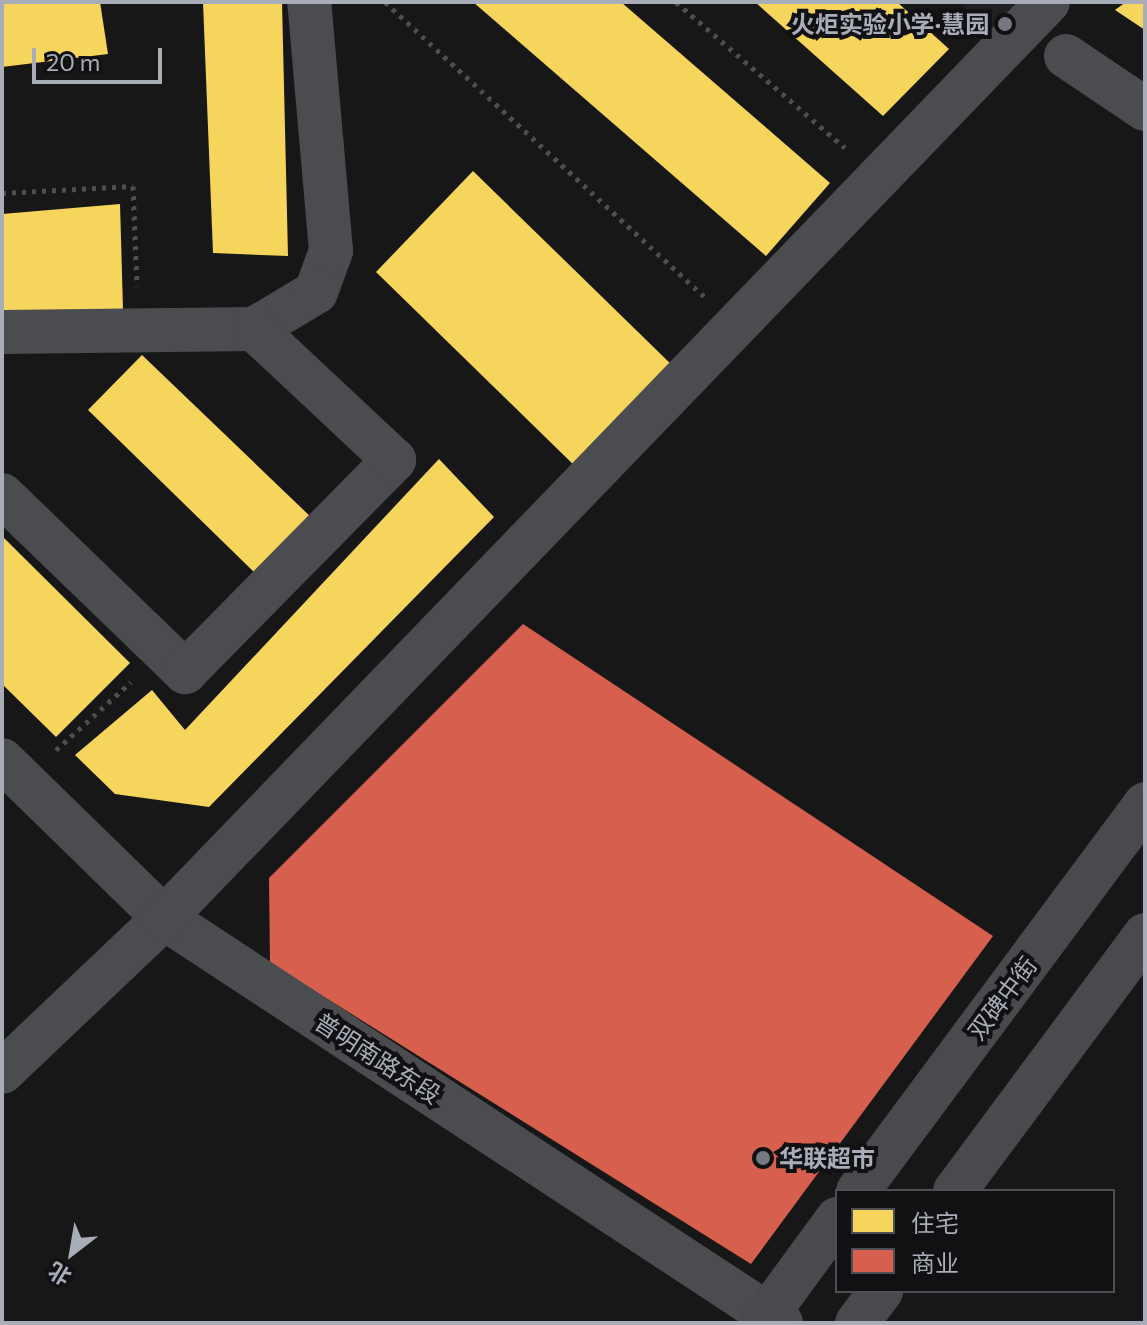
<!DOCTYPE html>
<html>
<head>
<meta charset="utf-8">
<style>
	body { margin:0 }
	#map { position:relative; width:1147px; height:1325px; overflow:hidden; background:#171717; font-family:Commissioner,"Noto Sans SC",sans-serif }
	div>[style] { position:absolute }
	.built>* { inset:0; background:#212123 }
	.homes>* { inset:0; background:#f6d55c }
	.shops>* { inset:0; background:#d6604d }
	.path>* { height:5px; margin-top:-2.5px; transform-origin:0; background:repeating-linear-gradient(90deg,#4d4e52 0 4px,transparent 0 10px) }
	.minor>* { height:44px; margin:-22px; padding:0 22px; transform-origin:22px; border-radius:22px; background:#4b4c50 }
	.secondary>* { height:44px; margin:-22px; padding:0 22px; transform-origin:22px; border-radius:22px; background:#4a4a4e }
	.dots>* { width:22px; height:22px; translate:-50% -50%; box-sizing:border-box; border:4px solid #111113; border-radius:50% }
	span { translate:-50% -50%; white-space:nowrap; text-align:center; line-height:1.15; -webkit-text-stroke:8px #111113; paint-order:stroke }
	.poi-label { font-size:24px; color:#a8adb8; font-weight:700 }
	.right { translate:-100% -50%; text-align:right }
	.left { translate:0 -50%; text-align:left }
	.street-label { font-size:24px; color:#a8adb8 }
	.frame { position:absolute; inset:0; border:4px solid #a8adb8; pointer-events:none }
	.legend { position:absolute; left:835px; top:1189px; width:280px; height:104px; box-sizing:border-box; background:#111113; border:2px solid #4d4f55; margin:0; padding:10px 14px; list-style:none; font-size:24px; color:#a8adb8 }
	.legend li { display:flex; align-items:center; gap:16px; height:40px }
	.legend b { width:40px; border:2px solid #4d4f55 }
	.north { position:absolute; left:32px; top:1213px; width:80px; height:80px; -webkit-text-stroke:6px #111113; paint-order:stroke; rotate:211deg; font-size:22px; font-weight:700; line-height:32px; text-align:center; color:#a8adb8 }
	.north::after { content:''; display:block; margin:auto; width:28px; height:36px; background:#a8adb8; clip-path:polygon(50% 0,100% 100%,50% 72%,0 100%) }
	.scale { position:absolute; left:32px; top:48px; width:130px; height:36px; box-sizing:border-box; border:4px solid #a8adb8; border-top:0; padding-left:10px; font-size:24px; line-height:28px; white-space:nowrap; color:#a8adb8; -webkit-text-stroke:6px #111113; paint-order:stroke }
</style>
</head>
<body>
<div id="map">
	<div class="built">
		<i style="clip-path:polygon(959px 2px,1048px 2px,1006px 45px)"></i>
	</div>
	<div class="homes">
		<i style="clip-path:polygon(2px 2px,100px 2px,108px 54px,2px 67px)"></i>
		<i style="clip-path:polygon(203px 2px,282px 2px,288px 256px,213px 253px)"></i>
		<i style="clip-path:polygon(473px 2px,621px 2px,830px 183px,766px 256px)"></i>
		<i style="clip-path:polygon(755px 2px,897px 2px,949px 49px,883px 116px)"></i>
		<i style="clip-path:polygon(1126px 2px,1145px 2px,1145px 30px,1115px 10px)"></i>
		<i style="clip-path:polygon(473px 171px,677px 370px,581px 472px,376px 272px)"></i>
		<i style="clip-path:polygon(120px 204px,123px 309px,2px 314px,2px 214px)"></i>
		<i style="clip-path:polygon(142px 355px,314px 520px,260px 578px,88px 410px)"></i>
		<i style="clip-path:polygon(439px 459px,494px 517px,209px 807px,115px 794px,75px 755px,152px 690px,185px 730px)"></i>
		<i style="clip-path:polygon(2px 536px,130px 663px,56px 737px,2px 684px)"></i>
	</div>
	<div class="shops">
		<i style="clip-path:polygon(523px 624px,993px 936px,751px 1264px,270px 963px,269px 878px)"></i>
	</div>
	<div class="path">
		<i style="left:385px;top:2px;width:435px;rotate:42.7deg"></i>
		<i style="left:676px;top:2px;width:223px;rotate:40.8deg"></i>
		<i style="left:2px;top:193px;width:131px;rotate:-3.1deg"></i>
		<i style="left:133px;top:186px;width:100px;rotate:87.7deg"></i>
		<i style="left:56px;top:750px;width:101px;rotate:-42.2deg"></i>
	</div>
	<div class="minor">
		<i style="left:1066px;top:56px;width:95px;rotate:33.9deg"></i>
		<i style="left:2px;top:332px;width:252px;rotate:-0.7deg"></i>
		<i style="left:254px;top:329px;width:72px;rotate:-30.8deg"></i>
		<i style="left:316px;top:292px;width:44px;rotate:-69.9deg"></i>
		<i style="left:331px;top:251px;width:250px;rotate:-95deg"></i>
		<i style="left:2px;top:495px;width:255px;rotate:44deg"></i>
		<i style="left:185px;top:672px;width:298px;rotate:-45.4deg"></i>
		<i style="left:394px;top:460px;width:192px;rotate:-136.9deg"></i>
		<i style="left:2px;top:760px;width:226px;rotate:44.3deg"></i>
		<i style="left:164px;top:918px;width:738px;rotate:33.28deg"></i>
		<i style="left:2px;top:1072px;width:224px;rotate:-43.5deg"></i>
		<i style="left:164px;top:918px;width:1273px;rotate:-46.02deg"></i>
	</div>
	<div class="secondary">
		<i style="left:858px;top:1191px;width:482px;rotate:-53.4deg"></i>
		<i style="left:955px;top:1191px;width:319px;rotate:-53.4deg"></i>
		<i style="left:761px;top:1323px;width:129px;rotate:-53.8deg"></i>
		<i style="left:857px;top:1323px;width:40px;rotate:-53deg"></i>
	</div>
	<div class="dots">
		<i style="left:1005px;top:24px;background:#757880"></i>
		<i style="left:763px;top:1158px;background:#757880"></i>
	</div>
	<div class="poi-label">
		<span class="right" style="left:989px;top:24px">火炬实验小学·慧园</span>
		<span class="left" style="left:779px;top:1158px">华联超市</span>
	</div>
	<div class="street-label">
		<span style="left:1002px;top:998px;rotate:-53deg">双碑中街</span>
		<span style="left:378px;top:1058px;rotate:33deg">普明南路东段</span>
	</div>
	<div class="frame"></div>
	<ul class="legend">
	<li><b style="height:22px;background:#f6d55c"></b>住宅</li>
	<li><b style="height:22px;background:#d6604d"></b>商业</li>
	</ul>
	<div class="north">北</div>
	<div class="scale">20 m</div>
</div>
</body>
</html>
